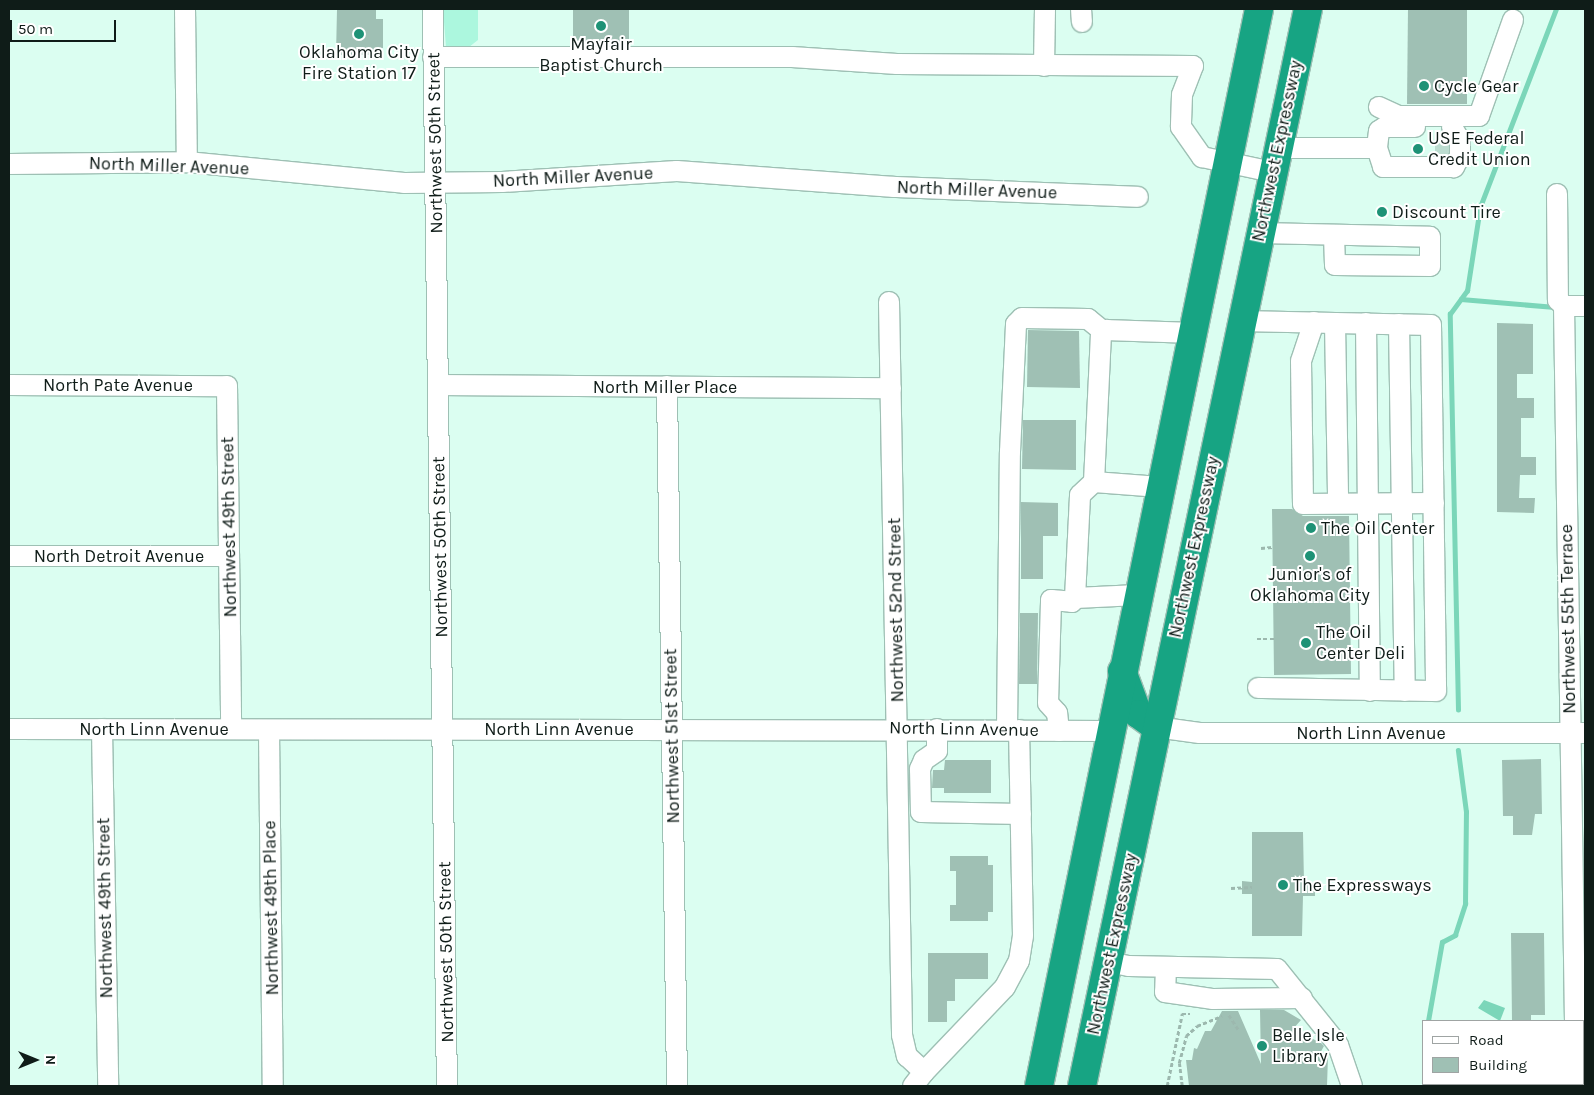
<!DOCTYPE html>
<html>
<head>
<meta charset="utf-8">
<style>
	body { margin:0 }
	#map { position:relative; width:1594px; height:1095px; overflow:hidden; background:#dbfef1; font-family:Karla,sans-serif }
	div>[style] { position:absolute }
	.green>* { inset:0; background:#acf7de }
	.water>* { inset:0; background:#7bd6b9 }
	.stream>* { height:4.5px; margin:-2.25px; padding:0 2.25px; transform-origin:2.25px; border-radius:2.25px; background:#7bd6b9 }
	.building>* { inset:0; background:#9fc0b4 }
	.minor-tunnel>* { height:20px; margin-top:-10px; transform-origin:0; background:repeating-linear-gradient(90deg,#bcdcd0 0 20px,transparent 0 30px) }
	.path>* { height:2.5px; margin-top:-1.25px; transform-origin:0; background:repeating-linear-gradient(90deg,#9cb8ae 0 4px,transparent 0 6.5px) }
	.roads { filter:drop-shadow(1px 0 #9ec0b4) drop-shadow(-1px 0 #9ec0b4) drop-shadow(0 1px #9ec0b4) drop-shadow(0 -1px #9ec0b4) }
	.minor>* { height:20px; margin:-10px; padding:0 10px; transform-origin:10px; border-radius:10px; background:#fff }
	.highway>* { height:28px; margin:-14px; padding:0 14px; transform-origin:14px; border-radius:14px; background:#17a483 }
	.dots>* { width:14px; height:14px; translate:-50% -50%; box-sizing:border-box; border:2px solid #fff; border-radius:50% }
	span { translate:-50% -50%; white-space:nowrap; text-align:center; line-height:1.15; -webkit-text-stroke:4px #fff; paint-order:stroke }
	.poi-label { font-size:18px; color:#0f1c18 }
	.left { translate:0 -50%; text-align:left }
	.street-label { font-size:18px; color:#0f1c18 }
	.frame { position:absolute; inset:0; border:10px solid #0f1c18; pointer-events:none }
	.legend { position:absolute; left:1422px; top:1020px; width:162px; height:65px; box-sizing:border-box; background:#fff; border:1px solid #9fa4a3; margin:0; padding:6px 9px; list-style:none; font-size:15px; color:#0f1c18 }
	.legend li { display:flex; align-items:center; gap:10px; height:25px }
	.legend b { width:25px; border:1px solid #9fa4a3 }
	.north { position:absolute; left:10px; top:1035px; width:50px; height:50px; -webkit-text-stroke:4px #fff; paint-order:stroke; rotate:90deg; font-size:14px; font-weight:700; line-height:20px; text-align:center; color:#0f1c18 }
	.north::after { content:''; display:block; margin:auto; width:18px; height:22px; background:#0f1c18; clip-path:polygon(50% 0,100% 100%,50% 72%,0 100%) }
	.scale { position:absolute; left:10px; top:20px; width:106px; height:22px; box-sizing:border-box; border:2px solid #0f1c18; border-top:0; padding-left:6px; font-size:15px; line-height:18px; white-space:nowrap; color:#0f1c18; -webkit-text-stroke:4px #fff; paint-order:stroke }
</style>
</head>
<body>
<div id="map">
	<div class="green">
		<i style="clip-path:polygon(443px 9px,478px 9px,478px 40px,469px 47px,446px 47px)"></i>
	</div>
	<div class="water">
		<i style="clip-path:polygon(1484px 1000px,1505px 1008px,1500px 1021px,1478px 1008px)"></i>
	</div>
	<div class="stream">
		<i style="left:1461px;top:299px;width:94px;rotate:4.9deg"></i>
		<i style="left:1458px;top:710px;width:396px;rotate:-91.2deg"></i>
		<i style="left:1450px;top:314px;width:29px;rotate:-54deg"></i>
		<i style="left:1467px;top:291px;width:85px;rotate:-81.2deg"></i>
		<i style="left:1480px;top:207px;width:212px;rotate:-69deg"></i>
		<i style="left:1428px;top:1021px;width:80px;rotate:-80deg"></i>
		<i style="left:1442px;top:942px;width:15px;rotate:-28deg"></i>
		<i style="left:1455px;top:935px;width:33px;rotate:-72deg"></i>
		<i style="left:1465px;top:904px;width:92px;rotate:-89.4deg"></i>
		<i style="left:1466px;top:812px;width:62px;rotate:-97.5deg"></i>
		<i style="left:1434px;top:1084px;width:3px;rotate:45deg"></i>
	</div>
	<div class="building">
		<i style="clip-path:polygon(337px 9px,376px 9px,376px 19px,383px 19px,383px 48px,375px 48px,375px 55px,336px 55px)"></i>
		<i style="clip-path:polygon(573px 9px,629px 9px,629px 43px,573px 43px)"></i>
		<i style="clip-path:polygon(1408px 9px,1467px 9px,1467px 104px,1407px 104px)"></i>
		<i style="clip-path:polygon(1497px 323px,1533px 324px,1533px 374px,1517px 374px,1517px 398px,1534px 398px,1534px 418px,1521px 418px,1521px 457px,1536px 457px,1536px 475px,1520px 475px,1519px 498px,1535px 498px,1534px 513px,1497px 512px)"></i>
		<i style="clip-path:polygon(1028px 330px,1079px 331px,1080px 388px,1027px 387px)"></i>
		<i style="clip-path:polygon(1023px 420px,1076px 420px,1076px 470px,1022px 469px)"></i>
		<i style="clip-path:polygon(1021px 502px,1058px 503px,1058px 536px,1043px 536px,1043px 579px,1021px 579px)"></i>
		<i style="clip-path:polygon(1272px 509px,1292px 509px,1303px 516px,1349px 516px,1351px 674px,1274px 675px)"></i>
		<i style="clip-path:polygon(1020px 613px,1038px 613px,1037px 684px,1019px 684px)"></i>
		<i style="clip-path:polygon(1541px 759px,1542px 814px,1535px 814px,1532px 835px,1513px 835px,1513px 816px,1503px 816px,1502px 760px)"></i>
		<i style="clip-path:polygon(945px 760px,991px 760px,991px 793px,944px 793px,944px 788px,932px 788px,933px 770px,944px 770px)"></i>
		<i style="clip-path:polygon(1252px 832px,1303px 832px,1304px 883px,1315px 883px,1315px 896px,1303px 896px,1302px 936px,1252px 936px,1252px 894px,1242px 894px,1242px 881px,1252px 882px)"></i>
		<i style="clip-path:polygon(950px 856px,988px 856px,988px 865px,993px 865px,993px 912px,988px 912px,988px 921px,950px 921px,950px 905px,956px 905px,956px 871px,950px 871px)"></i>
		<i style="clip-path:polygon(1511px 933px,1544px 933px,1545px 1015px,1531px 1015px,1531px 1021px,1512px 1021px)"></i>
		<i style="clip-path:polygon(928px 953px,988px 953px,988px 979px,955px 979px,955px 1001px,947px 1001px,947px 1022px,928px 1022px)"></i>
		<i style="clip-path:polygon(1260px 1010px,1284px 1010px,1301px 1020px,1293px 1029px,1321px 1043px,1324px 1046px,1318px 1057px,1328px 1056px,1327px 1086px,1189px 1086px,1186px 1060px,1192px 1060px,1194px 1048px,1197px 1049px,1205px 1031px,1211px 1031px,1222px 1011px,1238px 1011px,1261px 1064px)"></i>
	</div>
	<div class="minor-tunnel">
		<i style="left:1445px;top:143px;width:13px;rotate:90deg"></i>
	</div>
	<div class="path">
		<i style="left:1261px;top:548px;width:12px;rotate:-5deg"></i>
		<i style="left:1257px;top:639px;width:17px"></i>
		<i style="left:1231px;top:888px;width:21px;rotate:-3deg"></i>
		<i style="left:1229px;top:1015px;width:17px;rotate:57deg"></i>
		<i style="left:1167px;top:1086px;width:74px;rotate:-78.2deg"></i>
		<i style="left:1182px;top:1014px;width:8px"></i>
		<i style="left:1182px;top:1086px;width:23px;rotate:-97deg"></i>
		<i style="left:1179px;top:1063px;width:28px;rotate:-75deg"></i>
		<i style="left:1186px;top:1036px;width:15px;rotate:-42deg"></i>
		<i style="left:1197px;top:1026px;width:27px;rotate:-22deg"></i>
	</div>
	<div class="roads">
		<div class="minor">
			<i style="left:185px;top:9px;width:153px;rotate:89.3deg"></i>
			<i style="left:433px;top:9px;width:1077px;rotate:89.26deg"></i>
			<i style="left:1081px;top:9px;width:13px;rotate:86deg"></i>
			<i style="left:433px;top:57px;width:359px"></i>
			<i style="left:792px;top:57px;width:105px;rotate:3.8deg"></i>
			<i style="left:897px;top:64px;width:296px;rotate:0.4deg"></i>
			<i style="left:1193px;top:66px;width:31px;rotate:111deg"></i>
			<i style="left:1182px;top:95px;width:32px;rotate:92deg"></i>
			<i style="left:1181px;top:127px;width:37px;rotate:55deg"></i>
			<i style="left:1202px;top:157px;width:72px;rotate:12.1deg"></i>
			<i style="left:1044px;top:66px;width:57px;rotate:-89deg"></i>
			<i style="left:1379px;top:107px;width:21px;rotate:25deg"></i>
			<i style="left:1398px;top:116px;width:81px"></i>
			<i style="left:1479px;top:116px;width:102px;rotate:-70.5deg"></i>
			<i style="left:1415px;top:127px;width:30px;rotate:180deg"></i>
			<i style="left:1385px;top:127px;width:7px;rotate:146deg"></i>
			<i style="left:1379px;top:131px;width:17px;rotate:97deg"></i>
			<i style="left:1377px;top:148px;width:20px;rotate:72deg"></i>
			<i style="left:1383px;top:167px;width:71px"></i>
			<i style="left:1452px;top:127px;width:16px;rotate:60deg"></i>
			<i style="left:1460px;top:141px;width:15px;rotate:90deg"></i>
			<i style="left:1460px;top:156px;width:13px;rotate:119deg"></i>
			<i style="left:1277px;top:148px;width:100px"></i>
			<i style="left:9px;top:164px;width:178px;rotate:-0.6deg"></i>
			<i style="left:187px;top:162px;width:218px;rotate:5.5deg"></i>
			<i style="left:404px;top:183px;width:98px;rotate:-0.6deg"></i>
			<i style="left:502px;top:182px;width:175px;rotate:-3.6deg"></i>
			<i style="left:677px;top:171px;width:218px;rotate:4.2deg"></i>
			<i style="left:894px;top:187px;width:244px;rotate:2.3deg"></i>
			<i style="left:1557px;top:194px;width:106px;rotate:89.5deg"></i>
			<i style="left:1558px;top:300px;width:8px;rotate:45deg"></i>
			<i style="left:1260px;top:233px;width:170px;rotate:1.3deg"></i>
			<i style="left:1430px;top:237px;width:29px;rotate:90deg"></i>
			<i style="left:1430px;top:266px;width:95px;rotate:-179.4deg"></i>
			<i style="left:1335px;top:265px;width:28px;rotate:-92deg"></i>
			<i style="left:889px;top:302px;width:733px;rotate:88.98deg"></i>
			<i style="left:902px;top:1035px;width:22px;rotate:77deg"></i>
			<i style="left:907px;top:1056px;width:23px;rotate:43deg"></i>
			<i style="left:924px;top:1072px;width:18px;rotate:128deg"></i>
			<i style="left:1564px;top:306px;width:715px;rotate:89.12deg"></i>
			<i style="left:1564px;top:306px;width:21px"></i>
			<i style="left:1240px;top:321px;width:191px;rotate:1.2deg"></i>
			<i style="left:1431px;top:325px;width:366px;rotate:89.2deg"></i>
			<i style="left:1436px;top:691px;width:178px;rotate:-179deg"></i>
			<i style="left:1314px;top:322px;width:41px;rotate:108.4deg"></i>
			<i style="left:1301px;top:361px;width:143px;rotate:89.2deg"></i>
			<i style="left:1303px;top:504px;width:131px;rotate:-0.4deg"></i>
			<i style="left:1335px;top:323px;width:180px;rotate:89deg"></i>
			<i style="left:1366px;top:323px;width:368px;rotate:89.4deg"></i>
			<i style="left:1399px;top:324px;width:367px;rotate:89.1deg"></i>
			<i style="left:9px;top:385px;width:218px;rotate:0.3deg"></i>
			<i style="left:227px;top:386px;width:343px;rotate:89.3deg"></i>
			<i style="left:438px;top:385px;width:453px;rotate:0.4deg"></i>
			<i style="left:667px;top:386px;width:700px;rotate:89.18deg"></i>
			<i style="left:1094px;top:482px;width:66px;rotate:4.3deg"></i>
			<i style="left:9px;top:556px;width:220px"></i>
			<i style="left:1075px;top:598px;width:63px;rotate:-2.7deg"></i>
			<i style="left:1156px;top:727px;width:44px;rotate:7.8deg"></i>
			<i style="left:1200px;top:733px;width:385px"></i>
			<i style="left:9px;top:729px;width:1100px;rotate:0.1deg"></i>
			<i style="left:102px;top:729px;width:357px;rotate:89deg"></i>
			<i style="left:937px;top:729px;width:22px;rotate:90deg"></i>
			<i style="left:937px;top:751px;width:16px;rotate:145deg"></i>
			<i style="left:924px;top:760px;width:10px;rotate:114deg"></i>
			<i style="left:920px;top:769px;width:43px;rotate:88.7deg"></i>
			<i style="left:921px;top:812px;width:100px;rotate:1.1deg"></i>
			<i style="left:269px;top:730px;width:356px;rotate:89.4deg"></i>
			<i style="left:1007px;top:730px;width:278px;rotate:-89.4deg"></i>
			<i style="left:1010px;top:452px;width:128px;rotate:-87.3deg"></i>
			<i style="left:1016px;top:324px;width:8px;rotate:-45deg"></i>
			<i style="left:1022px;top:318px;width:66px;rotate:0.9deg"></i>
			<i style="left:1088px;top:319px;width:19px;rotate:39deg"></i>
			<i style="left:1059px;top:731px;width:18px;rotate:-96deg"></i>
			<i style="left:1057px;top:713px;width:13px;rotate:-132deg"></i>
			<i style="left:1048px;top:703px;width:103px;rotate:-88.3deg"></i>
			<i style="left:1051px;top:600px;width:21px;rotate:5deg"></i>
			<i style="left:1072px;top:602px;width:5px;rotate:-53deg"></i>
			<i style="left:1075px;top:598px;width:103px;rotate:-87.2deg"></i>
			<i style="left:1080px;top:495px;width:19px;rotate:-43deg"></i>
			<i style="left:1094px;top:482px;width:147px;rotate:-87.3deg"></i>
			<i style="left:1101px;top:335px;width:8px;rotate:-40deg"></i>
			<i style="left:1107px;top:330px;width:85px;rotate:2deg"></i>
			<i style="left:1108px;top:962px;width:21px;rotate:11deg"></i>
			<i style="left:1129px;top:966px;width:148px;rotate:1.2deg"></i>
			<i style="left:1277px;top:969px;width:97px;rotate:51.2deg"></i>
			<i style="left:1338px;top:1045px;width:43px;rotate:71.1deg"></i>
			<i style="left:1166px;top:967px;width:25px;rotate:92deg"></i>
			<i style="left:1165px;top:992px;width:49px;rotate:8.3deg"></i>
			<i style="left:1213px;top:999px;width:89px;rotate:-0.6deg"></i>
			<i style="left:924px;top:1072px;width:117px;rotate:-46.4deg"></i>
			<i style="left:1005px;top:987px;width:30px;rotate:-62deg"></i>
			<i style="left:1019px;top:961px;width:25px;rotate:-81deg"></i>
			<i style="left:1023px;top:936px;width:206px;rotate:-91.1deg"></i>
			<i style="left:1577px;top:1084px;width:2px;rotate:90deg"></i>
		</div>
		<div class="highway">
			<i style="left:1122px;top:671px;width:46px;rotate:69.6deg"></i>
			<i style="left:1138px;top:714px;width:22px;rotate:36deg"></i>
			<i style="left:1039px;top:1086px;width:1099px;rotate:-78.45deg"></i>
			<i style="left:1082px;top:1086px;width:1100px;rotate:-78.15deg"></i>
		</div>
	</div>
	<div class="dots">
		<i style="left:601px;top:26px;background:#1e9276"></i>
		<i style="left:359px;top:34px;background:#1e9276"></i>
		<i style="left:1424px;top:86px;background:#1e9276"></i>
		<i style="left:1418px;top:149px;background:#1e9276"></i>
		<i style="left:1382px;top:212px;background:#1e9276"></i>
		<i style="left:1311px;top:528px;background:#1e9276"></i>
		<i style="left:1310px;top:556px;background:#1e9276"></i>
		<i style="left:1306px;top:643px;background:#1e9276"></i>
		<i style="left:1283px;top:885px;background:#1e9276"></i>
		<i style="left:1262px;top:1046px;background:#1e9276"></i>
	</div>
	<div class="poi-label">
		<span style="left:601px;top:55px">Mayfair<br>Baptist Church</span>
		<span style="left:359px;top:63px">Oklahoma City<br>Fire Station 17</span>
		<span class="left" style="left:1434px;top:86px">Cycle Gear</span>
		<span class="left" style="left:1428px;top:149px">USE Federal<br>Credit Union</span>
		<span class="left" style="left:1392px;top:212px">Discount Tire</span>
		<span class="left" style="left:1321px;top:528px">The Oil Center</span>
		<span style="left:1310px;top:585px">Junior's of<br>Oklahoma City</span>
		<span class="left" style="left:1316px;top:643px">The Oil<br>Center Deli</span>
		<span class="left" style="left:1293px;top:885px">The Expressways</span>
		<span class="left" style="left:1272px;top:1046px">Belle Isle<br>Library</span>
	</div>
	<div class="street-label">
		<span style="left:435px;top:143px;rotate:-91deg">Northwest 50th Street</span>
		<span style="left:1277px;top:151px;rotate:-78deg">Northwest Expressway</span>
		<span style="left:169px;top:166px;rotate:2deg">North Miller Avenue</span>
		<span style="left:573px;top:177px;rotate:-3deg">North Miller Avenue</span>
		<span style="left:977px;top:190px;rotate:2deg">North Miller Avenue</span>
		<span style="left:118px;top:385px">North Pate Avenue</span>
		<span style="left:665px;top:387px">North Miller Place</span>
		<span style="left:229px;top:527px;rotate:-91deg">Northwest 49th Street</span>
		<span style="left:440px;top:547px;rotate:-91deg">Northwest 50th Street</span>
		<span style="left:1194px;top:547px;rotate:-78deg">Northwest Expressway</span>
		<span style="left:119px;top:556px">North Detroit Avenue</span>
		<span style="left:896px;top:610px;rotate:-91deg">Northwest 52nd Street</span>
		<span style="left:1568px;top:619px;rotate:-91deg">Northwest 55th Terrace</span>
		<span style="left:154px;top:729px">North Linn Avenue</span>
		<span style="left:559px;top:729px">North Linn Avenue</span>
		<span style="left:964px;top:729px;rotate:1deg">North Linn Avenue</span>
		<span style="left:1371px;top:733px">North Linn Avenue</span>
		<span style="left:672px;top:736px;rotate:-91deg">Northwest 51st Street</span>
		<span style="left:105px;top:908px;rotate:-91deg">Northwest 49th Street</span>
		<span style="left:271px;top:908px;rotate:-91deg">Northwest 49th Place</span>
		<span style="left:1112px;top:944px;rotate:-78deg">Northwest Expressway</span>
		<span style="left:446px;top:952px;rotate:-91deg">Northwest 50th Street</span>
	</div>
	<div class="frame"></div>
	<ul class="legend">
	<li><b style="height:6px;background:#fff"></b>Road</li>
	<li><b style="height:14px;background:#9fc0b4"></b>Building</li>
	</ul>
	<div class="north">N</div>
	<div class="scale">50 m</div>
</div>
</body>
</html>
